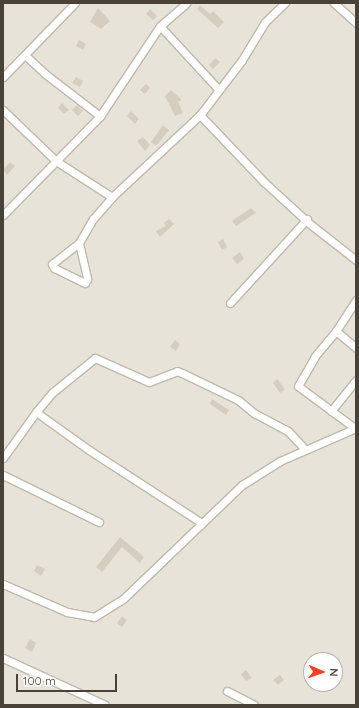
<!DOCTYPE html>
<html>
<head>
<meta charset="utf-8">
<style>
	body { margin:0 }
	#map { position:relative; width:359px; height:708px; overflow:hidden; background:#f4f1ea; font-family:Quicksand,sans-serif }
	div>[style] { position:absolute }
	.residential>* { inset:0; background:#e8e3d8 }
	.building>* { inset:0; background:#d5cdbf }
	.roads { filter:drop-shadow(1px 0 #bfb9ac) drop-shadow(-1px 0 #bfb9ac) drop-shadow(0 1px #bfb9ac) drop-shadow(0 -1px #bfb9ac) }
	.minor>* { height:7px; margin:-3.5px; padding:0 3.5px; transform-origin:3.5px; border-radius:3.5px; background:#fff }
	span { translate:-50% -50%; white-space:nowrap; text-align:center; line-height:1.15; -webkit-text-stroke:4px #fff; paint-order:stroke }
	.frame { position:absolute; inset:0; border:4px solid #484238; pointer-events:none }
	.north { position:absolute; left:303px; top:652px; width:40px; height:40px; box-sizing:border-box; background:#fff; border:1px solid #b6b3af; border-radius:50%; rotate:92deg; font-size:11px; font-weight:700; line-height:16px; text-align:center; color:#484238 }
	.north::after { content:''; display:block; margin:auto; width:14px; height:18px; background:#f24123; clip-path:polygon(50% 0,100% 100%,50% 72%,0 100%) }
	.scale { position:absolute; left:16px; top:674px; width:101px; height:18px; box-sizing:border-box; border:2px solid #484238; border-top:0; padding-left:5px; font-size:12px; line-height:14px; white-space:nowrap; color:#484238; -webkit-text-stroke:3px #fff; paint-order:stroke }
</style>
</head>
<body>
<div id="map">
	<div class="residential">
		<i style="clip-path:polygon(evenodd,3px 3px,356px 3px,356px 705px,3px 705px,3px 3px,311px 660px,335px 660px,335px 684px,311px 684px,311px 660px)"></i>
	</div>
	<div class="building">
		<i style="clip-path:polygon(200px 5px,210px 14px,213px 11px,224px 22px,218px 28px,197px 9px)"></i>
		<i style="clip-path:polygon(98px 8px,110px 21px,101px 29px,90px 22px)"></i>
		<i style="clip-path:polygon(150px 9px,157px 16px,153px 20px,146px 14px)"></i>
		<i style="clip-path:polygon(79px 40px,86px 44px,83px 50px,76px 46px)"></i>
		<i style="clip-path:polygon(215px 58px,220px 62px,213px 69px,209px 65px)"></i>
		<i style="clip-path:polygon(76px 77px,83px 81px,80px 87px,72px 83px)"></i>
		<i style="clip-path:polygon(146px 84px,150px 88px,145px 94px,140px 90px)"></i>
		<i style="clip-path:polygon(171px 90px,182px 100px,178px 102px,183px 113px,175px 116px,165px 96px)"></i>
		<i style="clip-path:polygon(62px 103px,69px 110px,64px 114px,58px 108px)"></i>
		<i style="clip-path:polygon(77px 105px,83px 111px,78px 116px,72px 110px)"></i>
		<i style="clip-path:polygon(131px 111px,139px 119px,135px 124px,127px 116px)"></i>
		<i style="clip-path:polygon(163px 125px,169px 130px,156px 146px,151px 142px)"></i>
		<i style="clip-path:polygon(143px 137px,150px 145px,145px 151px,137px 141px)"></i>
		<i style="clip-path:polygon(10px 162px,15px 166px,7px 175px,3px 170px)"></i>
		<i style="clip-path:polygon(251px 208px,256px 213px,236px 226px,232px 221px)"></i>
		<i style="clip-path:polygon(169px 219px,174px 224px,160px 237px,156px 231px,166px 226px,164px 223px)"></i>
		<i style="clip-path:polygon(223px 239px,227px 247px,222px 250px,218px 242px)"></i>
		<i style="clip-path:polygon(240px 252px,244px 259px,237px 264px,232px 258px)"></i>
		<i style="clip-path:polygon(175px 340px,180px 344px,176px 351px,170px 347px)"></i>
		<i style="clip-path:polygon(277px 379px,285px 389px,280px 393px,273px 383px)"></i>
		<i style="clip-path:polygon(212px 399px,229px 410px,226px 415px,210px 404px)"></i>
		<i style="clip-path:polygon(120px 537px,144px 557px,140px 563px,122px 547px,102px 572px,96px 567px)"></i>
		<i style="clip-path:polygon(37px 565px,45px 569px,41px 576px,34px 571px)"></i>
		<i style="clip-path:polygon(122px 616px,127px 620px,122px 627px,117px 623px)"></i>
		<i style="clip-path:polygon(30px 639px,36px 643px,32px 652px,25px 648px)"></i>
		<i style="clip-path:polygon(246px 670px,252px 678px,246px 681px,241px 674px)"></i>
		<i style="clip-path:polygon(280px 675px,284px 680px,278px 685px,273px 680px)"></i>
	</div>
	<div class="roads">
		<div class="minor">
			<i style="left:334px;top:3px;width:30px;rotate:42deg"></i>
			<i style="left:160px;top:26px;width:87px;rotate:47.3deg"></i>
			<i style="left:26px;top:56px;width:25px;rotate:43deg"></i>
			<i style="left:44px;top:73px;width:71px;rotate:37.5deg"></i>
			<i style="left:3px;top:77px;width:103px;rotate:-45.8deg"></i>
			<i style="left:3px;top:110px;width:74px;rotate:43.9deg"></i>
			<i style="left:56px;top:161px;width:63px;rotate:-45.6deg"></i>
			<i style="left:100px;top:116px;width:108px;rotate:-56.3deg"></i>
			<i style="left:160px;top:26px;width:35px;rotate:-41deg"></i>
			<i style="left:200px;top:115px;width:93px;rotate:46.3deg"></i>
			<i style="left:264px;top:182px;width:62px;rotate:42.4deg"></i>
			<i style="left:310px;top:224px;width:58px;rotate:38deg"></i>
			<i style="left:3px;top:215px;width:76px;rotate:-45.5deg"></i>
			<i style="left:56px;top:161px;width:67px;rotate:32.7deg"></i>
			<i style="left:112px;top:197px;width:120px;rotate:-43deg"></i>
			<i style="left:200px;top:115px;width:69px;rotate:-52.6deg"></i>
			<i style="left:242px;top:60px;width:44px;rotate:-58.8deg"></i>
			<i style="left:265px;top:22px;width:28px;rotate:-44deg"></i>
			<i style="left:79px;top:243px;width:37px;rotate:77deg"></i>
			<i style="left:87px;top:279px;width:4px;rotate:117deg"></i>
			<i style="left:85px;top:283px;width:34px;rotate:-154deg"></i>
			<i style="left:54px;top:268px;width:4px;rotate:-117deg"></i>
			<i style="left:52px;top:264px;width:34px;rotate:-38deg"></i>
			<i style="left:79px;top:243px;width:28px;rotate:-60deg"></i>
			<i style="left:93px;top:219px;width:29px;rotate:-49deg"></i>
			<i style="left:230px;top:303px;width:114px;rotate:-47.5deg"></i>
			<i style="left:336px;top:331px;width:26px;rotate:40deg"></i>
			<i style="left:331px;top:411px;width:40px;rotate:-51deg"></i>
			<i style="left:36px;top:412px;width:65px;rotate:35.6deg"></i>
			<i style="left:89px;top:450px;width:135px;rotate:32.9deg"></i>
			<i style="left:356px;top:429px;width:72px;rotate:-143.4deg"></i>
			<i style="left:298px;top:386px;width:34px;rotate:-60deg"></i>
			<i style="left:315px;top:356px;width:33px;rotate:-50deg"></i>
			<i style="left:336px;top:331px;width:37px;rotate:-57deg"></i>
			<i style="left:3px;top:458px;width:57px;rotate:-54.3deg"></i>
			<i style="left:36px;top:412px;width:26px;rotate:-50deg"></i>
			<i style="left:53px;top:392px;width:54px;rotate:-39deg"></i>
			<i style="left:95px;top:358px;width:59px;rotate:24deg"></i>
			<i style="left:149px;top:382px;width:30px;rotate:-21deg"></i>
			<i style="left:177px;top:371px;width:5px;rotate:22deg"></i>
			<i style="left:182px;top:373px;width:62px;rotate:25.7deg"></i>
			<i style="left:238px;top:400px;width:21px;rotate:39deg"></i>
			<i style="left:254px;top:413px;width:38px;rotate:28deg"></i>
			<i style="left:288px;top:431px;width:25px;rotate:47deg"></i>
			<i style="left:3px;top:475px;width:107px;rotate:26.1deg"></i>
			<i style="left:3px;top:584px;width:70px;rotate:23.6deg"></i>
			<i style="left:67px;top:612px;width:27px;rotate:10deg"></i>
			<i style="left:94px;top:617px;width:34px;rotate:-32deg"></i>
			<i style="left:123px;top:599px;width:165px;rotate:-43.8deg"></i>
			<i style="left:242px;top:485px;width:45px;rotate:-32.3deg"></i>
			<i style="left:280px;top:461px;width:83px;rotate:-23.5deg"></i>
			<i style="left:3px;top:658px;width:112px;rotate:24.7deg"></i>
			<i style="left:227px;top:691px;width:30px;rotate:27deg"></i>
		</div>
	</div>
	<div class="frame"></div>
	<div class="north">N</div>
	<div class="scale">100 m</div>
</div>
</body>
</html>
